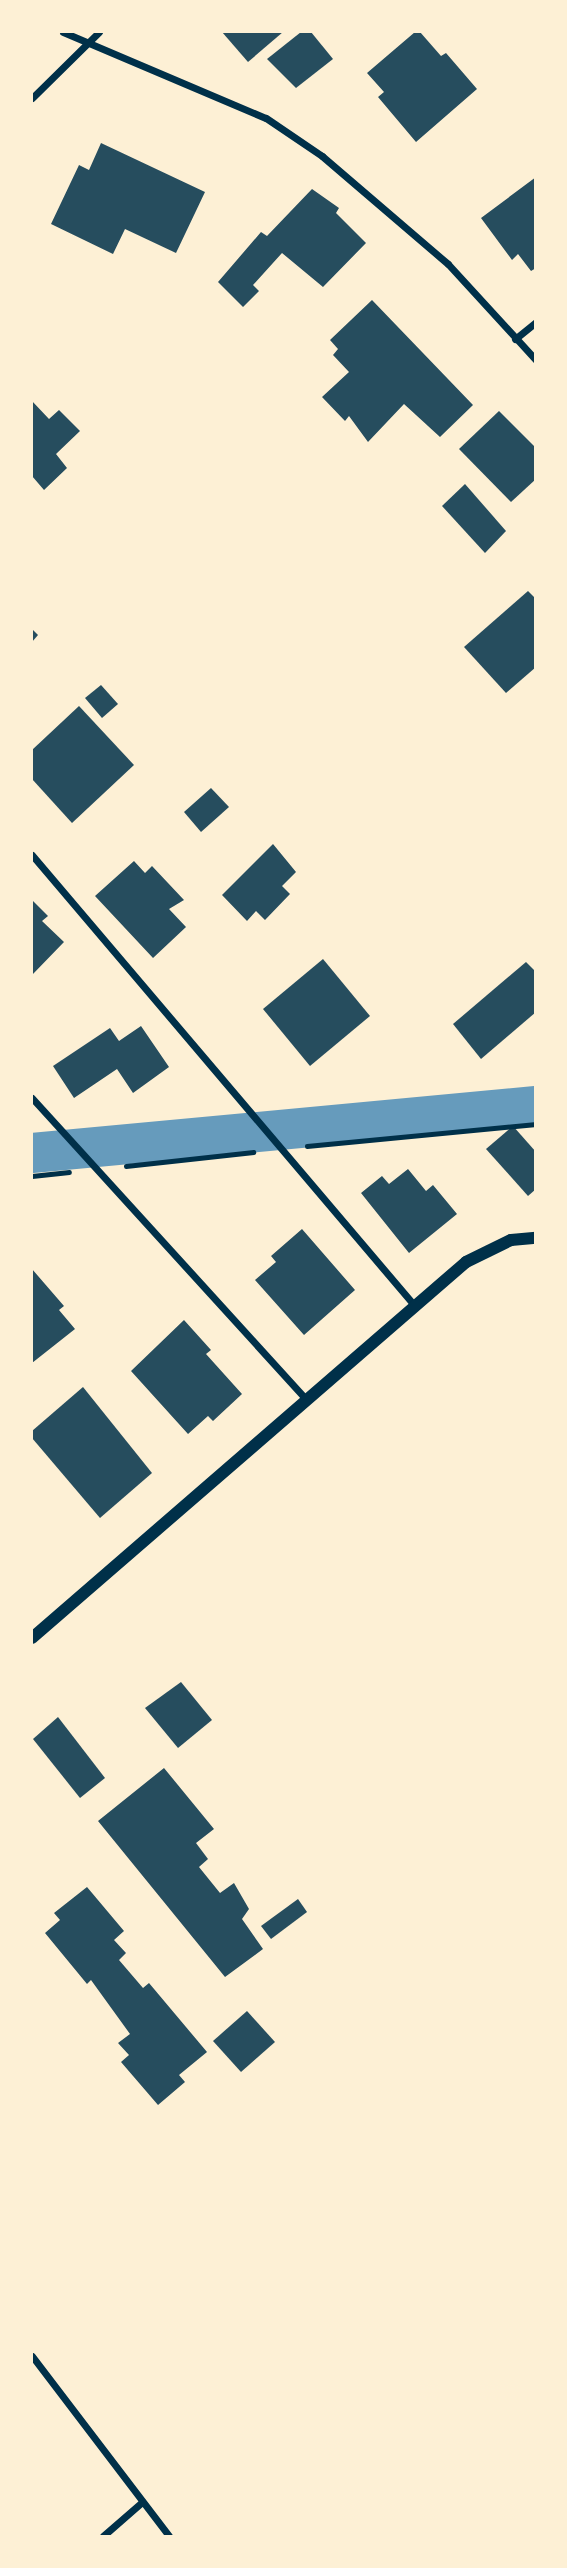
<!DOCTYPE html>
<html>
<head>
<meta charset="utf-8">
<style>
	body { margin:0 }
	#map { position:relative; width:567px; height:2568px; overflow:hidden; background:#fdf0d5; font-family:Spectral,serif }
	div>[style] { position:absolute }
	.canal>* { height:40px; margin:-20px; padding:0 20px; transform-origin:20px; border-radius:20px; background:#669bbc }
	.building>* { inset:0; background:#264d5e }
	.path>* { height:4.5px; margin:-2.25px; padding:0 2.25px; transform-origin:2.25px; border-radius:2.25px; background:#003049 }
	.minor>* { height:7px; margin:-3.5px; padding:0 3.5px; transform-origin:3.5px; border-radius:3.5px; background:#003049 }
	.tertiary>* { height:12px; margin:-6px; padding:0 6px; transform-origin:6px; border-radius:6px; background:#003049 }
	span { translate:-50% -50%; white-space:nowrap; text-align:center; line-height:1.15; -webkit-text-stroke:7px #fdf0d5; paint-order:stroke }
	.frame { position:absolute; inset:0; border:33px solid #fdf0d5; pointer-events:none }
</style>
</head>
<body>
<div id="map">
	<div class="canal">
		<i style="left:32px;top:1153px;width:506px;rotate:-5.33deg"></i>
	</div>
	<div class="building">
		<i style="clip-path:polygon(222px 32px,283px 32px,248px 62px)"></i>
		<i style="clip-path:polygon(301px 32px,311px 32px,333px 59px,296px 88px,267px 59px)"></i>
		<i style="clip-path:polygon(415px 32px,420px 32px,441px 56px,446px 53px,477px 89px,416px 142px,378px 97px,384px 92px,367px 73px)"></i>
		<i style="clip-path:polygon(101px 143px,205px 192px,176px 253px,125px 229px,113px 254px,51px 224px,79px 165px,89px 170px)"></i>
		<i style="clip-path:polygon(536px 177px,536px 268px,531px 271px,518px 254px,512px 260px,481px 218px)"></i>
		<i style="clip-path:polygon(312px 189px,339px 208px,336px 213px,366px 243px,323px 287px,282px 253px,253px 285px,259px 291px,243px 307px,218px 282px,261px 232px,267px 236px)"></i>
		<i style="clip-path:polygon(372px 300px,473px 405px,440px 437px,404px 404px,368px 442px,349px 416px,345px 421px,322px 397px,349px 372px,333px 355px,338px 349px,330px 340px)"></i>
		<i style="clip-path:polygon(32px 401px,49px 419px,59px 410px,80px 431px,56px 454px,67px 468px,44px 490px,32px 476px)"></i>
		<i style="clip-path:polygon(499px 411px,536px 448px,536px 479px,511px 502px,459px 449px)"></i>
		<i style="clip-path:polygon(465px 484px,506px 531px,485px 553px,442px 506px)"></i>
		<i style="clip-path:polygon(528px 591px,536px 599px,536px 667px,506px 693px,464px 647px)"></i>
		<i style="clip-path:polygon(32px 629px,38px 635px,32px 642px)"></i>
		<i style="clip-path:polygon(101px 685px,118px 704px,102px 718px,85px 698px)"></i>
		<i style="clip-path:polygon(79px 706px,134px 765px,72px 823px,32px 779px,32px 750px)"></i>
		<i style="clip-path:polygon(211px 788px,229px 807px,201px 832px,184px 812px)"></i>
		<i style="clip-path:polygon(273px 844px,296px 872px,282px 886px,290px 894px,265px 920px,256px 911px,247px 921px,222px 895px)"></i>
		<i style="clip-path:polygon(134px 861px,145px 873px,152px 866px,184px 900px,169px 909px,186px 927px,153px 958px,95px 896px)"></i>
		<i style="clip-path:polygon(32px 900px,48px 916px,42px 921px,64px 942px,32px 975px)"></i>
		<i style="clip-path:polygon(323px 959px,370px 1016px,310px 1066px,263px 1009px)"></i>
		<i style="clip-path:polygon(526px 962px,536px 972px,536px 1012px,481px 1059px,453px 1024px)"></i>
		<i style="clip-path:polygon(141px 1026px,169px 1067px,133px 1093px,117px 1069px,74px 1098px,53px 1066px,110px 1028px,119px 1041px)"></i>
		<i style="clip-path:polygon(513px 1126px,536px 1152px,536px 1189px,528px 1196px,486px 1149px)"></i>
		<i style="clip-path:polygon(408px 1169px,426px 1191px,433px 1185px,457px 1214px,409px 1253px,361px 1193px,382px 1176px,389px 1184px)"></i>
		<i style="clip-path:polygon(302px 1229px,355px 1290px,304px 1335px,255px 1280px,276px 1262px,271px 1256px)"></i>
		<i style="clip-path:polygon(32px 1269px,64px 1306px,59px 1310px,75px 1329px,32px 1363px)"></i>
		<i style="clip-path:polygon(184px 1320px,211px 1350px,206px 1354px,242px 1394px,213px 1421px,208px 1416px,188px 1434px,131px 1371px)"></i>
		<i style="clip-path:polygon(83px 1387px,152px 1473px,100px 1518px,32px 1438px,32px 1431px)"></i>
		<i style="clip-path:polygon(181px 1682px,212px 1720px,178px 1748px,145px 1708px)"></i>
		<i style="clip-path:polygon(58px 1717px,105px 1778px,80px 1798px,33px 1739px)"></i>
		<i style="clip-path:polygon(164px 1768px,214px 1829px,196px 1843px,208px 1859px,199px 1867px,220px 1893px,234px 1883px,249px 1909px,242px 1919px,263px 1949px,225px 1977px,98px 1821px)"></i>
		<i style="clip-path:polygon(87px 1887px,124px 1931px,114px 1940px,126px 1953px,119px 1960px,143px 1988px,149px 1983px,207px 2052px,179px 2075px,185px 2082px,158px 2105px,121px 2062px,129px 2055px,118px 2043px,130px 2034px,91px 1980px,87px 1984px,45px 1933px,60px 1920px,54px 1913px)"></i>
		<i style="clip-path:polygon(298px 1899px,307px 1912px,271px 1939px,261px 1926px)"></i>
		<i style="clip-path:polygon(247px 2011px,275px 2042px,241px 2072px,213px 2041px)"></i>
	</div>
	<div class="path">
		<i style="left:307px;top:1146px;width:230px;rotate:-5.5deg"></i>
		<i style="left:126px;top:1166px;width:128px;rotate:-6.3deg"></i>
		<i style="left:32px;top:1176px;width:37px;rotate:-6deg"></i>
	</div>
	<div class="minor">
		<i style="left:63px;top:32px;width:220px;rotate:23deg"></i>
		<i style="left:266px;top:118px;width:68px;rotate:34.2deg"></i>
		<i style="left:322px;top:156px;width:166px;rotate:40.6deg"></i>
		<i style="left:448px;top:264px;width:130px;rotate:47.5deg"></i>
		<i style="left:32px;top:98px;width:94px;rotate:-44.6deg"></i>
		<i style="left:515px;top:339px;width:27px;rotate:-39deg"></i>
		<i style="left:32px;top:855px;width:590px;rotate:49.67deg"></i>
		<i style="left:32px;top:1098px;width:407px;rotate:47.7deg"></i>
		<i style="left:32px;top:2356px;width:226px;rotate:52.7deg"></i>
		<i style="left:103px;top:2536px;width:52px;rotate:-41.1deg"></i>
	</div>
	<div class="tertiary">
		<i style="left:32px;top:1638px;width:574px;rotate:-40.9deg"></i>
		<i style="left:466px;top:1262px;width:50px;rotate:-26.1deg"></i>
		<i style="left:511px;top:1240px;width:25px;rotate:-5deg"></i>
	</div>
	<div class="frame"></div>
</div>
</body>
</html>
